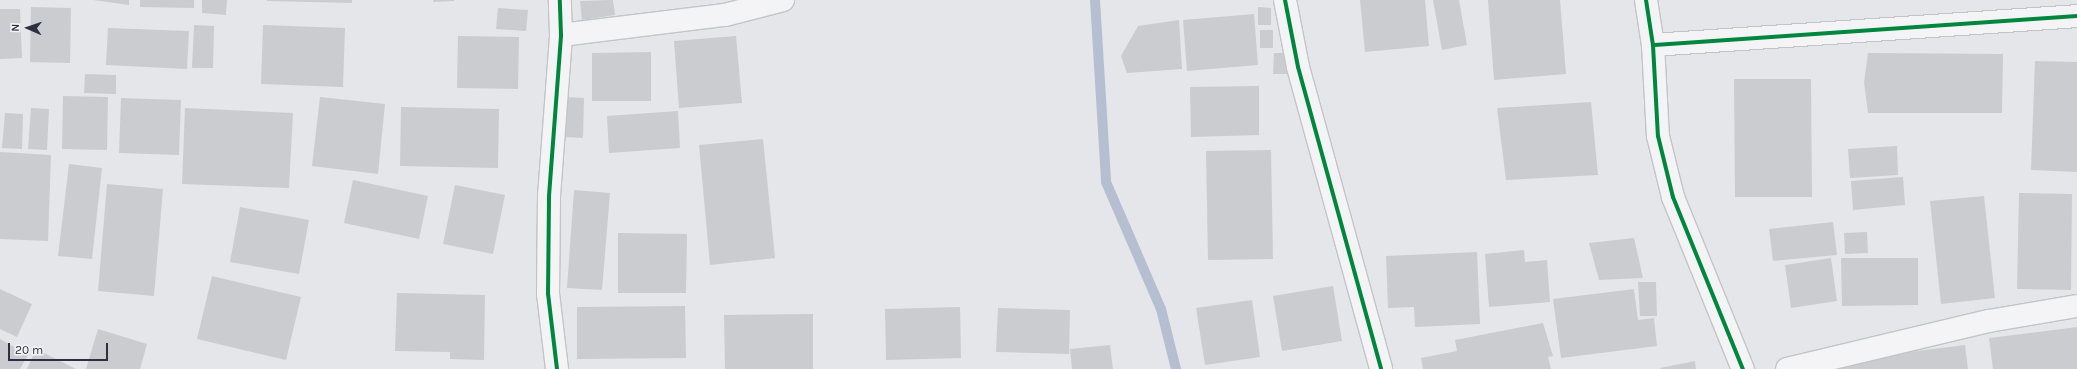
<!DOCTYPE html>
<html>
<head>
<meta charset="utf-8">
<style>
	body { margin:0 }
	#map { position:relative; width:2077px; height:369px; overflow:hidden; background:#e5e6e9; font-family:Karla,sans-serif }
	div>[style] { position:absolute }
	.stream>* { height:10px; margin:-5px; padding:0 5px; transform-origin:5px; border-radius:5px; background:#b6bed1 }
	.building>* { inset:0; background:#cbccd0 }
	.roads { filter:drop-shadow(1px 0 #c3c4c7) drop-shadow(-1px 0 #c3c4c7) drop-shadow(0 1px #c3c4c7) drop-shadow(0 -1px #c3c4c7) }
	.minor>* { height:22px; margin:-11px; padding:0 11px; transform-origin:11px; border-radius:11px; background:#f4f4f6 }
	.cycleway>* { height:4px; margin:-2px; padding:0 2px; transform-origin:2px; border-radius:2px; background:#00873e }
	span { translate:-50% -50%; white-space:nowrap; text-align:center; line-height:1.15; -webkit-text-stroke:3.5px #f3f4f8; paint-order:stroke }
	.north { position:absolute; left:8px; top:8px; width:40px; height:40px; -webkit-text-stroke:3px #f3f4f8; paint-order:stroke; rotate:272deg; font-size:11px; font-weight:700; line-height:16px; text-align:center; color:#2d3041 }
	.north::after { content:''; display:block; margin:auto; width:14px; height:18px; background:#2d3041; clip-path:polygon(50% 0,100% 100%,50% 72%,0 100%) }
	.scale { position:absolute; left:8px; top:343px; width:100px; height:18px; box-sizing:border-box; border:2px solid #2d3041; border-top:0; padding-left:5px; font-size:12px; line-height:14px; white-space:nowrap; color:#2d3041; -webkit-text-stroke:3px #f3f4f8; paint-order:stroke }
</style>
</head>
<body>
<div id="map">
	<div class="stream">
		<i style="left:1095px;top:0;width:182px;rotate:86.5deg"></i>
		<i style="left:1106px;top:182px;width:138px;rotate:66.6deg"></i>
		<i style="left:1161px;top:309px;width:62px;rotate:76deg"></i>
	</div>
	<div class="building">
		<i style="clip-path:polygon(93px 0,129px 0,129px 5px)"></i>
		<i style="clip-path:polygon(140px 0,194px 0,194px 8px,140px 7px)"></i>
		<i style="clip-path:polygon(202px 0,227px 0,226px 15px,202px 13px)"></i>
		<i style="clip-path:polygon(267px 0,352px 0,352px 3px,267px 1px)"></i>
		<i style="clip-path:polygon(433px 0,454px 0,454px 1px,433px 2px)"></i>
		<i style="clip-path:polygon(613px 0,615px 15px,582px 20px,580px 1px)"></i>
		<i style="clip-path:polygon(1360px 0,1425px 0,1429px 46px,1365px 52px)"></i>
		<i style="clip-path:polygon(1433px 0,1459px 0,1467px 45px,1442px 50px)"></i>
		<i style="clip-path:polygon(1488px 0,1560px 0,1566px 74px,1494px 80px)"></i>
		<i style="clip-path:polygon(31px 7px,71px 8px,70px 63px,30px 62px)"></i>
		<i style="clip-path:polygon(1258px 7px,1271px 8px,1271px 25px,1258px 25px)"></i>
		<i style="clip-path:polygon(498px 8px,528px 10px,526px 31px,496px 29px)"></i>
		<i style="clip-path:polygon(0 9px,20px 9px,22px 58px,0 59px)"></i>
		<i style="clip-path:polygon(1254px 14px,1258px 65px,1187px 71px,1183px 20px)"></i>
		<i style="clip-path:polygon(1179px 20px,1182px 69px,1127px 73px,1121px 56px,1138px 26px)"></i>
		<i style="clip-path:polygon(194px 25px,214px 26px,213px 68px,192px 68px)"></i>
		<i style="clip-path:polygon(263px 25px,345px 28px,343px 87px,261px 84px)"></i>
		<i style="clip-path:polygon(108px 28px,189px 31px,187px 69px,106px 65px)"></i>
		<i style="clip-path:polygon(1260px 30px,1273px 30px,1273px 48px,1260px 48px)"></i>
		<i style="clip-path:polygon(458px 36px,519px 37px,518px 89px,457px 88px)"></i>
		<i style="clip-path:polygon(736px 36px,742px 103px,679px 108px,674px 41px)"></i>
		<i style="clip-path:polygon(651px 52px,651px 101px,592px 101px,592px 53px)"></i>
		<i style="clip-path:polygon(1274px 53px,1292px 53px,1291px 74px,1273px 74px)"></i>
		<i style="clip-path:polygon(1868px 53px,2003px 54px,2002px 113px,1868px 113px,1864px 82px)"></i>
		<i style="clip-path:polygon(2035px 61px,2077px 62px,2077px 172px,2031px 170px)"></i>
		<i style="clip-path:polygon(85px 74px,116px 75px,116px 94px,84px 93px)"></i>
		<i style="clip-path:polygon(1734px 79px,1811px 79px,1812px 197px,1735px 197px)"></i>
		<i style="clip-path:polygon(1259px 86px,1259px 135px,1191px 137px,1190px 87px)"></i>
		<i style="clip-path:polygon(63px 96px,108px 97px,107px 150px,62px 149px)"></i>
		<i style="clip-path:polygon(320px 97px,385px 104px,378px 174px,312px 166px)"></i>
		<i style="clip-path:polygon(566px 97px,584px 98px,583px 138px,565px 137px)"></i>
		<i style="clip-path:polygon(121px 98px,181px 100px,179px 155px,119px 153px)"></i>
		<i style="clip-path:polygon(1591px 102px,1598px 175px,1506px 180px,1497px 108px)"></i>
		<i style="clip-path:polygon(401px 107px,499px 109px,498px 168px,400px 166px)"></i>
		<i style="clip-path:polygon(31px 108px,49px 109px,47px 150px,28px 149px)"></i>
		<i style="clip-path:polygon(185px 108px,293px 113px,289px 188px,182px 184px)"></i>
		<i style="clip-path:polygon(678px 111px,680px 148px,609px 153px,607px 116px)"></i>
		<i style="clip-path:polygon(5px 113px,23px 114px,22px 149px,2px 148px)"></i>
		<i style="clip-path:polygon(763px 139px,775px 258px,710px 265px,699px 145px)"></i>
		<i style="clip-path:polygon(1897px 146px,1898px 175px,1850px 178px,1848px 149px)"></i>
		<i style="clip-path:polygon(1271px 150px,1273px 259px,1208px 260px,1206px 151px)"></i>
		<i style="clip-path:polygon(0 152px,51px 155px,48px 241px,0 239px)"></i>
		<i style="clip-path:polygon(69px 164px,102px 168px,92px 259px,58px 256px)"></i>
		<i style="clip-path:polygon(1903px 177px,1905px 205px,1853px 210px,1851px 181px)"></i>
		<i style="clip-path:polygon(353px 180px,428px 196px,419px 239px,344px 223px)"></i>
		<i style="clip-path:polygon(107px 184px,163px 189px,154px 296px,98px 291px)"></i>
		<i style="clip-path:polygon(455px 185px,505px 195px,493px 254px,443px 244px)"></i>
		<i style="clip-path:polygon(574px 190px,610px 193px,602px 290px,567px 288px)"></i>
		<i style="clip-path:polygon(2019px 193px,2072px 194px,2071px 290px,2017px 289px)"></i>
		<i style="clip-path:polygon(1984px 196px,1995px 298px,1941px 304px,1930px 201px)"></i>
		<i style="clip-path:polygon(240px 207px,309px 220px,299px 274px,230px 262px)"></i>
		<i style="clip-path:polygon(1833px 222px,1837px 255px,1773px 261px,1769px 229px)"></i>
		<i style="clip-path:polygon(1867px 232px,1868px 253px,1845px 254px,1844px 233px)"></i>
		<i style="clip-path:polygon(618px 233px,687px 234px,686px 293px,618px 293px)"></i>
		<i style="clip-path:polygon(1634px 238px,1643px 278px,1599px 280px,1589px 243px)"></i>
		<i style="clip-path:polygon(1524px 250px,1525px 262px,1547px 260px,1550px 302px,1489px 307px,1485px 254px)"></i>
		<i style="clip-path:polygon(1477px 252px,1480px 324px,1415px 327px,1414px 307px,1388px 308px,1386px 256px)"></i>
		<i style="clip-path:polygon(1831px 258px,1837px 301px,1791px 308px,1785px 265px)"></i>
		<i style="clip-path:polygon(1841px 258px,1918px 258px,1918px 305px,1842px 306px)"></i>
		<i style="clip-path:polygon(212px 276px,301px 297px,286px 360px,197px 339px)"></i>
		<i style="clip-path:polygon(1638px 282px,1656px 282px,1657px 316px,1640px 316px)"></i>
		<i style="clip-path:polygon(1333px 286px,1342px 341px,1282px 351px,1273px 296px)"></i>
		<i style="clip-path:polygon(0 289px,32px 304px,17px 337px,0 329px)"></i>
		<i style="clip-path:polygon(1634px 289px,1638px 320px,1654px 318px,1657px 346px,1561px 358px,1553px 299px)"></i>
		<i style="clip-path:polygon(397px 293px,485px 295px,484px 360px,450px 359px,450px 352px,395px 351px)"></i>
		<i style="clip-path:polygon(1252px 300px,1260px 357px,1205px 365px,1196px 308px)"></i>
		<i style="clip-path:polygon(685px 306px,686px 358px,577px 359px,577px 307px)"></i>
		<i style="clip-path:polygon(960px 307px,961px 358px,886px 360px,885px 309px)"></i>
		<i style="clip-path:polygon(998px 308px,1070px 310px,1069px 354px,996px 352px)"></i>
		<i style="clip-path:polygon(813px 314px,813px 369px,725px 369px,724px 315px)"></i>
		<i style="clip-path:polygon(1543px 323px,1553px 356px,1548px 357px,1551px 369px,1423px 369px,1421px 358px,1457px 351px,1455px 340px)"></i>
		<i style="clip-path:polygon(2077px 327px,2077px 369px,1993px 369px,1989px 338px)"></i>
		<i style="clip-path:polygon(98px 329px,147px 344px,140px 369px,86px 369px)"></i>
		<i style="clip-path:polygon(0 339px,28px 355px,20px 369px,0 369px)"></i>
		<i style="clip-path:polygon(1110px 345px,1113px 369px,1072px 369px,1070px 349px)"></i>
		<i style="clip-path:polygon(1965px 345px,1968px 369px,1814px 369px,1813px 364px)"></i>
		<i style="clip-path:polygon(36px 349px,76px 369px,27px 369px)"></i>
		<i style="clip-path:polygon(1695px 361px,1696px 369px,1661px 369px,1660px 368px)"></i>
	</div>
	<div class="roads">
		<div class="minor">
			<i style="left:1285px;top:0;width:68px;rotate:79deg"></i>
			<i style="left:1298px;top:67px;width:313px;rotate:74.6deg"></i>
			<i style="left:1646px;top:0;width:46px;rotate:81.2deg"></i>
			<i style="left:1653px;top:45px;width:91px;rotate:86.9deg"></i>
			<i style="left:1658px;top:136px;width:63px;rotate:76.2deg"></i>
			<i style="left:1673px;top:197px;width:186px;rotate:67.9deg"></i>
			<i style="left:561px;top:35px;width:165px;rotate:-7deg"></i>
			<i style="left:725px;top:15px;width:60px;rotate:-14.5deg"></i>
			<i style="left:1653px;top:45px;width:425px;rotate:-3.9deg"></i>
			<i style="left:557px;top:369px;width:76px;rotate:-96.8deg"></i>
			<i style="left:548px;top:294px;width:98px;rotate:-89.4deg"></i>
			<i style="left:549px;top:196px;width:161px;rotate:-85.7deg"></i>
			<i style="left:561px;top:35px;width:35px;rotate:-92deg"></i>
			<i style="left:1787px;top:369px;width:208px;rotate:-13.4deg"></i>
			<i style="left:1989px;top:321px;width:89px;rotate:-9.7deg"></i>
		</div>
	</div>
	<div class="cycleway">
		<i style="left:1285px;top:0;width:68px;rotate:79deg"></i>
		<i style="left:1298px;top:67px;width:313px;rotate:74.6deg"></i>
		<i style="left:1646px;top:0;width:46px;rotate:81.2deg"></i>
		<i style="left:1653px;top:45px;width:91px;rotate:86.9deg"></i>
		<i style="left:1658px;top:136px;width:63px;rotate:76.2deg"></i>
		<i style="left:1673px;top:197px;width:186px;rotate:67.9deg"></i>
		<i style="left:1653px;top:45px;width:425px;rotate:-3.9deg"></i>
		<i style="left:557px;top:369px;width:76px;rotate:-96.8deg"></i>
		<i style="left:548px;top:294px;width:98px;rotate:-89.4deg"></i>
		<i style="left:549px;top:196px;width:161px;rotate:-85.7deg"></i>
		<i style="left:561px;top:35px;width:35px;rotate:-92deg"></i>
	</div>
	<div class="north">N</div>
	<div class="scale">20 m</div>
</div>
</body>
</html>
